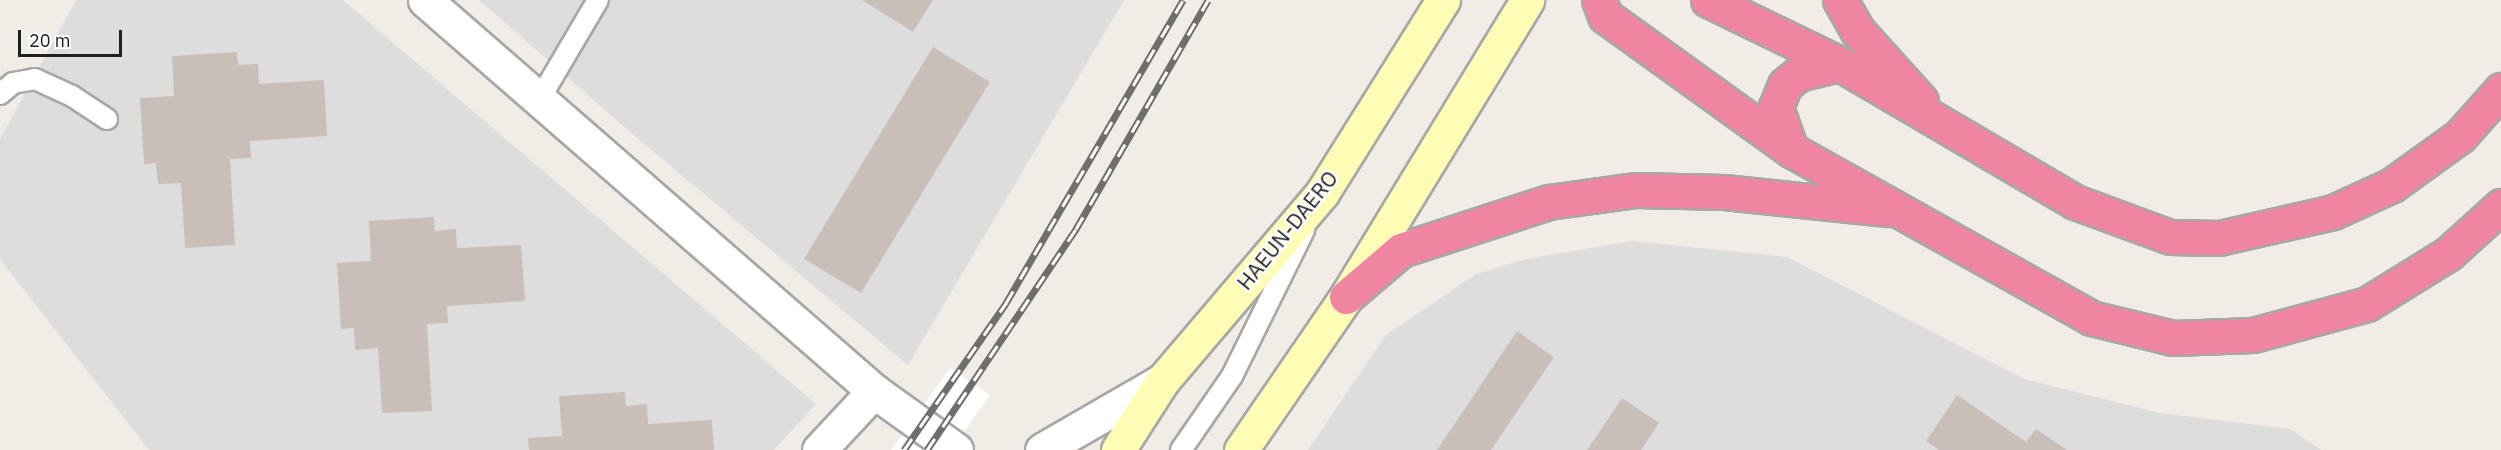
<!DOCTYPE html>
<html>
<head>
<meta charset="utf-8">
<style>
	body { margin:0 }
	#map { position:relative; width:2501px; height:450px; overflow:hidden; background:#f1ece5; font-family:"IBM Plex Sans",sans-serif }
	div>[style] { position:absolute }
	.residential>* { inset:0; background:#dedddd }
	.pier>* { inset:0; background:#fff }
	.building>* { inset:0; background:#cabeb8 }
	.roads { filter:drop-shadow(2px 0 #a7a7a7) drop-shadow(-2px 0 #a7a7a7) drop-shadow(0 2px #a7a7a7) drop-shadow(0 -2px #a7a7a7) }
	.lane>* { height:20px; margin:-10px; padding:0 10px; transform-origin:10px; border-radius:10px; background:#fff }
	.street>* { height:33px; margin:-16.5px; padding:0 16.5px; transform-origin:16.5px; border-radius:16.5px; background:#fff }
	.secondary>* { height:33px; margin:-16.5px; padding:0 16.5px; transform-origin:16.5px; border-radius:16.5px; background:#fffdb5 }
	.highway>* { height:33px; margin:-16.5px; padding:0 16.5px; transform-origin:16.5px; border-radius:16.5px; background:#f085a2 }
	.rail>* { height:7px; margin-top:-3.5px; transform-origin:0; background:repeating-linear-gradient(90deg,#fff 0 14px,#6e6e6e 0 28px); box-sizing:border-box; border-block:2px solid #6e6e6e }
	span { translate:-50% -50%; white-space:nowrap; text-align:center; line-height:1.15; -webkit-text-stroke:5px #fff; paint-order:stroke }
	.street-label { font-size:21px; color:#202020 }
	.scale { position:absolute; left:18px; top:30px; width:104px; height:27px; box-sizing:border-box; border:3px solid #202020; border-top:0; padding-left:8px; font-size:18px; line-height:21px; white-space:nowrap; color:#202020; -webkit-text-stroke:4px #fff; paint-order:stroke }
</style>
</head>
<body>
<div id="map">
	<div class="residential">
		<i style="clip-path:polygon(76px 0,343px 0,816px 404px,774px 450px,149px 450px,0 259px,0 139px)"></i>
		<i style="clip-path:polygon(479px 0,1124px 0,908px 365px,629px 131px)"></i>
		<i style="clip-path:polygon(1633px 241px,1787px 257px,2024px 379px,2160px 413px,2290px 429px,2321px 450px,1308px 450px,1386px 335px,1476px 274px,1526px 259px)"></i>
	</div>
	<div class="pier">
		<i style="clip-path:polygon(950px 368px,990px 395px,951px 450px,891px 450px)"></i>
	</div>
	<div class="building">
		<i style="clip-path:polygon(862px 0,933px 0,913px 32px)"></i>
		<i style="clip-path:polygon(933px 47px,990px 82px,861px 293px,804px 259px)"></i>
		<i style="clip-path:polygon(237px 52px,238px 65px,258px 64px,259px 84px,324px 80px,327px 136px,250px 141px,251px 158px,230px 159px,235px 245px,185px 248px,181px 183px,158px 184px,156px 163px,144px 164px,140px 98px,174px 96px,172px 56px)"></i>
		<i style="clip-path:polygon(434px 217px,435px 231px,456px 229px,457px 248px,521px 245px,525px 301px,447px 306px,448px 323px,427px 324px,432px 411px,382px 413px,378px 348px,355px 350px,354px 328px,341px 329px,337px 263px,371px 261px,369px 221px)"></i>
		<i style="clip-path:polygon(1517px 331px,1554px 357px,1491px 450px,1437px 450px)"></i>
		<i style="clip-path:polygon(625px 392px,626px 406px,647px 404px,648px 424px,712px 420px,714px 450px,529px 450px,528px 438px,562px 436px,559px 396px)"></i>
		<i style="clip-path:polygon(1957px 395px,2026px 442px,2036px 429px,2067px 450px,1939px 450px,1926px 441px)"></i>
		<i style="clip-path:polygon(1622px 398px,1659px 423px,1641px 450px,1587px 450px)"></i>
	</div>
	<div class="roads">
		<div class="lane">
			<i style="left:0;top:94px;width:17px;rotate:-40deg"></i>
			<i style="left:13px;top:83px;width:22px;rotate:-10deg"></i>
			<i style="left:35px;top:79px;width:41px;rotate:24.7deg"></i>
			<i style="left:72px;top:96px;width:42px;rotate:33.3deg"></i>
			<i style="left:539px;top:100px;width:116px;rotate:-59.5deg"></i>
			<i style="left:1181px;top:450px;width:90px;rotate:-55.4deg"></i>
			<i style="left:1232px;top:376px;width:163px;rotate:-63.7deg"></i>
		</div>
		<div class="street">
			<i style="left:425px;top:0;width:595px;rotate:41.05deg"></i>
			<i style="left:874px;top:391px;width:101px;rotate:35.7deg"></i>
			<i style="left:819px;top:450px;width:81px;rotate:-47deg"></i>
			<i style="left:1042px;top:450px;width:140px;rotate:-30deg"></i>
		</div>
		<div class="secondary">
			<i style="left:1118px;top:450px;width:83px;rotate:-57.3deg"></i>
			<i style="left:1163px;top:380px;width:245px;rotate:-49.6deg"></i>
			<i style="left:1322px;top:193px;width:228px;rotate:-57.9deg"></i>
			<i style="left:1241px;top:450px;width:186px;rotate:-55.5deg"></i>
			<i style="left:1346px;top:297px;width:348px;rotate:-58.6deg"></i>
		</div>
		<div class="highway">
			<i style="left:1599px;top:0;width:17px;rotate:69deg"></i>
			<i style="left:1605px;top:16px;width:229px;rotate:35.8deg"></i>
			<i style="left:1791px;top:150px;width:344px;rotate:29.2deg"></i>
			<i style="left:2091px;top:318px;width:84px;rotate:13.7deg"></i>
			<i style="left:2173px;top:338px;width:80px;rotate:-2.1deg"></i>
			<i style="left:2253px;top:335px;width:118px;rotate:-15.2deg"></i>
			<i style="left:2367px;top:304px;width:95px;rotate:-31.7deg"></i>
			<i style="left:2448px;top:254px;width:72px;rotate:-42.2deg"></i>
			<i style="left:1708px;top:0;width:147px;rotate:25.9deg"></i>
			<i style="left:1840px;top:64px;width:273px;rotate:30.4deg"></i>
			<i style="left:2075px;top:202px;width:101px;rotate:20.2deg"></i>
			<i style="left:2170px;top:237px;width:49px;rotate:1.2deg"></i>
			<i style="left:2219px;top:238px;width:117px;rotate:-12.8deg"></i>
			<i style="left:2333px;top:212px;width:65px;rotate:-24.6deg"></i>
			<i style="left:2392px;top:185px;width:84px;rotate:-35.8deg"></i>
			<i style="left:2460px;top:136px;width:62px;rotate:-48.3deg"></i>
			<i style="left:1840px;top:0;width:34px;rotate:60deg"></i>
			<i style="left:1857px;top:30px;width:96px;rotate:48deg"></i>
			<i style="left:1791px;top:150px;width:46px;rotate:-109.2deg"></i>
			<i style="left:1776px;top:107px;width:24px;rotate:-68deg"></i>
			<i style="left:1785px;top:85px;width:17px;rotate:-40deg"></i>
			<i style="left:1798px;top:74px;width:43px;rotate:-13.4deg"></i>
			<i style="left:1346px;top:297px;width:72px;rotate:-40.5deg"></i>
			<i style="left:1401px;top:250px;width:156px;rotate:-18deg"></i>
			<i style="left:1549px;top:202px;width:88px;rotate:-7.9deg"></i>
			<i style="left:1636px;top:190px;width:88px;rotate:1.3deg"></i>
			<i style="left:1724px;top:192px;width:164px;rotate:6deg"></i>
		</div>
	</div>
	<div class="rail">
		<i style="left:904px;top:450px;width:179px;rotate:-55.2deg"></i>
		<i style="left:1006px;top:303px;width:351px;rotate:-59.7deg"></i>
		<i style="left:927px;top:450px;width:267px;rotate:-56deg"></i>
		<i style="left:1076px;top:229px;width:264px;rotate:-60deg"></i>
	</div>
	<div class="street-label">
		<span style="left:1287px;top:230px;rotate:-51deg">HAEUN-DAERO</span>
	</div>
	<div class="scale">20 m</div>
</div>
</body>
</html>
